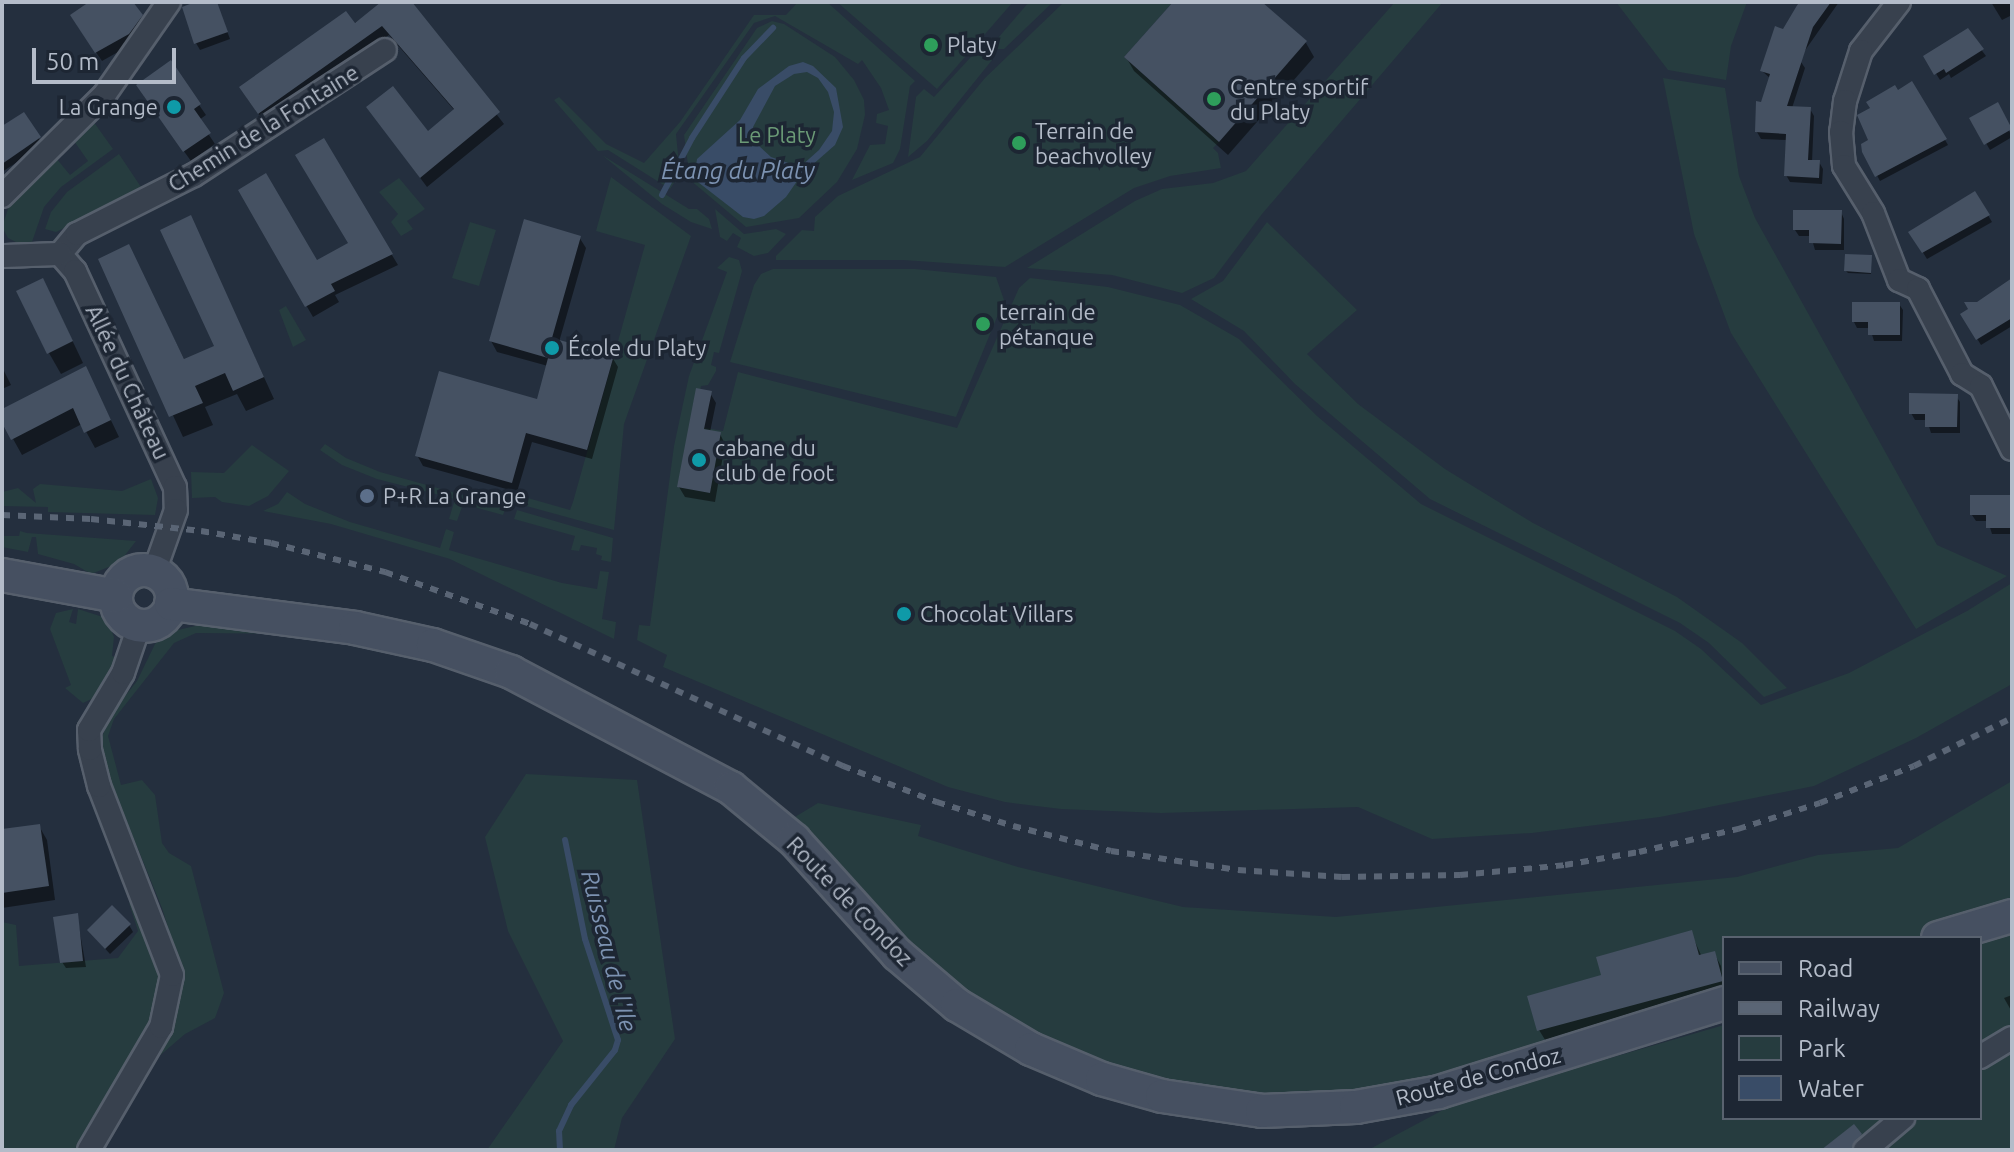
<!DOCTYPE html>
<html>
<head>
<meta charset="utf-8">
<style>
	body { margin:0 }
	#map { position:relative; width:2014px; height:1152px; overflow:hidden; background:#242f3e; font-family:Ubuntu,sans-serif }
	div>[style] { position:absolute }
	.green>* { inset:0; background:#263c3f }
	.water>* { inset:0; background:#394c67 }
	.shadow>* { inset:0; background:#0007 }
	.stream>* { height:6px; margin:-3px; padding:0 3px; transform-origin:3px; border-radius:3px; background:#394c67 }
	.building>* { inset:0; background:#455162 }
	.roads { filter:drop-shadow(2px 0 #565f6c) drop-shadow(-2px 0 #565f6c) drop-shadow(0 2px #565f6c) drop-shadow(0 -2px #565f6c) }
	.street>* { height:22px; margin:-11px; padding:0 11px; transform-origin:11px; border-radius:11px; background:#38414e }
	.secondary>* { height:32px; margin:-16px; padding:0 16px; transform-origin:16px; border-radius:16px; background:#465061 }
	.secondary>.ring { margin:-16px; padding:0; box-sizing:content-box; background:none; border:32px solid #465061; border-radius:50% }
	.rail>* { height:6px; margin-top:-3px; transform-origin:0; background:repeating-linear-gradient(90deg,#5a6575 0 8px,transparent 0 16px) }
	.dots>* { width:22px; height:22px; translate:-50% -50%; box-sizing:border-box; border:4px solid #1d2633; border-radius:50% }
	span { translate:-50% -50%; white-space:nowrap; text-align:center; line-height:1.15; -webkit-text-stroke:7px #1d2633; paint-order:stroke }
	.poi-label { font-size:22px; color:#b4bcc9 }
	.left { translate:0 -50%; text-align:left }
	.right { translate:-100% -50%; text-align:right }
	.street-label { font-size:22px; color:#b4bcc9 }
	.park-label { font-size:22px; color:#6b9a76 }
	.water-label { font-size:24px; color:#7c92b1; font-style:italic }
	.frame { position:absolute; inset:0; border:4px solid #b4bcc9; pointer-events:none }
	.legend { position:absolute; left:1722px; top:936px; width:260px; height:184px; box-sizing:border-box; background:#1d2633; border:2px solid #59626f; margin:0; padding:10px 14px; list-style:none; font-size:24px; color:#b4bcc9 }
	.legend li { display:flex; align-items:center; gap:16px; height:40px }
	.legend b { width:40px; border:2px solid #59626f }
	.scale { position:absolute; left:32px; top:48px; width:144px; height:36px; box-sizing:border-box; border:4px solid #b4bcc9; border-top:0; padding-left:10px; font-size:24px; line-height:28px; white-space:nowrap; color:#b4bcc9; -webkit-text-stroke:6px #1d2633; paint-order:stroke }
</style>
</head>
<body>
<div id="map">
	<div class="green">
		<i style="clip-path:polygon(798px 2px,827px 2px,915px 81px,910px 86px,900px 149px,893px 163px,852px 180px,870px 145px,885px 144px,888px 126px,876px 123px,877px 114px,889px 110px,881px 88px,862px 60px,858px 64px,775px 16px,754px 23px,676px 134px,680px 174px,670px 189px,608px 150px,598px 151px,554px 100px,559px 97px,606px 144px,644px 163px,680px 122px,754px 15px,786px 15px)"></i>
		<i style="clip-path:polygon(837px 2px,1013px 2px,937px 89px)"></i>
		<i style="clip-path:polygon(1029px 2px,1053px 2px,1004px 49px,997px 49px,992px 45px)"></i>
		<i style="clip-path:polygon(1064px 2px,1173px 2px,1124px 57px,1219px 142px,1213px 148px,1218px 153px,1221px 168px,1170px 176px,1134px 188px,1005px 267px,903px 260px,776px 260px,776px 256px,802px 230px,814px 231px,815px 217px,838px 196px,920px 157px,985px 78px)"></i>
		<i style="clip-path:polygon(1395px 2px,1443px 2px,1262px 214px,1214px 278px,1182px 293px,1112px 275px,1027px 268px,1135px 201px,1162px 189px,1213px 183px,1246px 171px)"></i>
		<i style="clip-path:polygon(1616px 2px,1747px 2px,1731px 46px,1726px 80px,1668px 70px)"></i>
		<i style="clip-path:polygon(772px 21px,784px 24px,835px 57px,854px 80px,864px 100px,865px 115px,857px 149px,837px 182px,799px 218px,746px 227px,690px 180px,684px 135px,757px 28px)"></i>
		<i style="clip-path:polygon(982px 45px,992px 54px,992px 60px,927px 141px,908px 157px,916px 97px,924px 89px,934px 97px)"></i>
		<i style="clip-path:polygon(1663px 78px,1725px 88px,1739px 176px,1755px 218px,1937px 545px,2007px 576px,1916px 629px,1731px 333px,1694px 234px)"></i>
		<i style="clip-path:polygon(93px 121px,113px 149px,61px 187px,44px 207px,32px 242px,18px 243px,8px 238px,2px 227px,10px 203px,56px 158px,70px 175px,88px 161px,74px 141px)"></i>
		<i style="clip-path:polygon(119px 154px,143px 190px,56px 232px,45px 229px,51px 212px,67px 192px)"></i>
		<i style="clip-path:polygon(602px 155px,689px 209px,697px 209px,709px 219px,712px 229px,691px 222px,662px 204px)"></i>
		<i style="clip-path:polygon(611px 177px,691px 236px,624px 424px,614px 530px,519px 504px,521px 496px,570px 510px,573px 502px,645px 245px,596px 231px)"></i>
		<i style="clip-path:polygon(399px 178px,425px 209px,407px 221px,413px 229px,401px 236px,391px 222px,398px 214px,379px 192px)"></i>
		<i style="clip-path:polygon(715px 209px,744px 234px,776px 229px,786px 234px,768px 253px,754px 256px,737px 247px,741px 238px,733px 233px,727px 241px,720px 237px)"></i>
		<i style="clip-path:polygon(470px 222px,496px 230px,479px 286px,452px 278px)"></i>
		<i style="clip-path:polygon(1267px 222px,1357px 310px,1307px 354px,1358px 404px,1445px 469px,1533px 523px,1677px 597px,1742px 643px,1787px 688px,1764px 697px,1709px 643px,1680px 623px,1430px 499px,1295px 384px,1244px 331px,1191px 299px,1223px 281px)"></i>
		<i style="clip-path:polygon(729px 257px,739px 260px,742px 271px,719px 353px,714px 352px,711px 365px,716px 367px,716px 371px,708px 385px,701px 386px,694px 426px,723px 431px,738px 372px,957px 428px,1019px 288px,1030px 278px,1108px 287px,1180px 305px,1239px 339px,1317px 416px,1421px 504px,1675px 631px,1701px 649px,1761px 705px,1849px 673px,1967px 611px,2012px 583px,2012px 684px,1916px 738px,1814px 786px,1660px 817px,1532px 833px,1432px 839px,1358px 807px,1161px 813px,1061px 809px,1005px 802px,948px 787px,663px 667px,667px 655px,637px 640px,639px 625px,650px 626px,674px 446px,689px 376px,727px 272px,717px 268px)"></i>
		<i style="clip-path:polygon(773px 269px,915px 269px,996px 277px,1004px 300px,956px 417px,730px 362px,754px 285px,761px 274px)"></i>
		<i style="clip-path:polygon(286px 306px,306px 340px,293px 347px,279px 310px)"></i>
		<i style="clip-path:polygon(325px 444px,346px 458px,380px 472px,506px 507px,503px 515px,463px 504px,457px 521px,449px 519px,455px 499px,377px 479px,342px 465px,320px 450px)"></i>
		<i style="clip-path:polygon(252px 445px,289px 471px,268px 496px,249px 506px,222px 502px,215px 497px,192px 498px,191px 472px,224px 473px)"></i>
		<i style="clip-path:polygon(151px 479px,158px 498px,155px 515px,48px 512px,48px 507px,2px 506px,2px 492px,18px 488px,36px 503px,33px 489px,40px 484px,122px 491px)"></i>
		<i style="clip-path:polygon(287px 492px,305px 504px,350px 522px,440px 548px,446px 529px,454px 532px,449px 550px,562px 583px,597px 589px,600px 571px,609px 572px,602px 619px,616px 622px,614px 639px,450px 559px,331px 524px,263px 511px,278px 504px)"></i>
		<i style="clip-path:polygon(517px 510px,613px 538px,611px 562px,601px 560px,602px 556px,596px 554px,597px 548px,581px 545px,579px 551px,571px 550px,575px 536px,514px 519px)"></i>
		<i style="clip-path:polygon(20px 531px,27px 533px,136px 541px,119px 563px,91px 574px,74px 564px,38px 554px,36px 537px,32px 537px,28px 552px,2px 547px,2px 536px,19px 536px)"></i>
		<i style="clip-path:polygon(73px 609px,69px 622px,76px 624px,78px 609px,106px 618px,114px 637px,112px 656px,117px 658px,100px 695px,83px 703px,65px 688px,71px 685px,50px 629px,56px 613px)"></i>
		<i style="clip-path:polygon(204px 624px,315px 634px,196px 633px,174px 643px,114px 719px,108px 736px,121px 785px,142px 780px,155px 795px,162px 843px,169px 853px,191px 866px,224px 993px,215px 1018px,185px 1034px,157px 1058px,173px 1029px,182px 972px,162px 908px,103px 763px,102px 737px,110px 715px,137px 681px,155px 644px,169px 632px)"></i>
		<i style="clip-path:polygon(526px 774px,637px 780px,675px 1039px,622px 1118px,614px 1150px,487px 1150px,563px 1041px,508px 931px,485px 837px)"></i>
		<i style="clip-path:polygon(2012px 781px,2012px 1150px,1368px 1150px,1458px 1102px,1724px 1025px,1724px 1118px,1980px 1118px,1980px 938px,1724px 938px,1724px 985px,1542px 1044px,1498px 1063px,1355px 1100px,1268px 1099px,1165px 1085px,1034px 1038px,966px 997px,913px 953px,790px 820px,818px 803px,921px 825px,918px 836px,1018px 867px,1183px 907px,1336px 917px,1737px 877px,1818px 855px,1898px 848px)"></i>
		<i style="clip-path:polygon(129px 903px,141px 909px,160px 964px,154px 1019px,81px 1150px,2px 1150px,2px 922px,16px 925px,19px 966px,118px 958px,138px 931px)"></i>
	</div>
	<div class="water">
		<i style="clip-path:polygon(evenodd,803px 62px,813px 66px,836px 88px,843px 127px,835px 145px,802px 174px,786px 197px,764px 216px,754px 219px,743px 217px,694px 179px,697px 159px,740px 120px,758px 89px,789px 66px,803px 62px,807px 72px,818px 78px,828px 92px,834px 112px,832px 131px,819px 150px,800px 167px,771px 157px,759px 146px,753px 127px,775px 86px,794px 74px,807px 72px)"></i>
	</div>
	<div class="shadow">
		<i style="clip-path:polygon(93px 2px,131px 2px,146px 26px,134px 43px,102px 61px,77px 25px)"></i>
		<i style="clip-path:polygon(202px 2px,216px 2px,230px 39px,200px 50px,196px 43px)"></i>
		<i style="clip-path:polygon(385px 2px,410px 2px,504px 124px,427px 187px,368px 108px,428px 134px,455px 111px,389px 35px,265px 123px,247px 98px)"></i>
		<i style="clip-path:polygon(1176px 2px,1259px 2px,1306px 43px,1314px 57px,1228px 155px,1134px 71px,1126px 57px)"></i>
		<i style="clip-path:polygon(1795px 2px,1839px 2px,1799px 59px,1805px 68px,1792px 108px,1810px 109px,1814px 116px,1812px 162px,1819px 162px,1823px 169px,1822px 184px,1790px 182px,1786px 175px,1788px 140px,1761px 139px,1757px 132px,1771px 79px,1762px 71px,1799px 6px)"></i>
		<i style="clip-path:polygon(1991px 2px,2012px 2px,2012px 15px,2002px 20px)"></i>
		<i style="clip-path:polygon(1967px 31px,1986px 56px,1951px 78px,1949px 74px,1940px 80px,1925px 56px)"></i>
		<i style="clip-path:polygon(170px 63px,206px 115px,199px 120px,215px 144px,191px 161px,144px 96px)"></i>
		<i style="clip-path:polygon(1912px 84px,1948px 145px,1880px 181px,1864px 151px,1897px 93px)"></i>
		<i style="clip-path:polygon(1997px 105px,2012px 137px,1990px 150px,1972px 119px)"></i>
		<i style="clip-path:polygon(24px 114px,43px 145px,2px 172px,2px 128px)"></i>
		<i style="clip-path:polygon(323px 141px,398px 265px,335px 295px,339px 302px,313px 317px,240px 191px,317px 262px,350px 244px)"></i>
		<i style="clip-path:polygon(1975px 193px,1992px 222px,1927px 259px,1911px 233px)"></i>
		<i style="clip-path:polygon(1841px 212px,1844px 219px,1844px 250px,1815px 250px,1811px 236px,1799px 236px,1795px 230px)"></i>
		<i style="clip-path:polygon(191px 218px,274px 399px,246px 411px,237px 394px,205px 407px,213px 425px,183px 437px,101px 260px,128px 246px,185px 361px,217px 347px)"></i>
		<i style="clip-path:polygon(579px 237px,586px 248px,559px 342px,612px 357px,618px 367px,592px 459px,532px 442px,517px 492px,423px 466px,417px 455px,538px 401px,548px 366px,497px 352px,491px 341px)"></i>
		<i style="clip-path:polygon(1871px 257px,1871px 274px,1848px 273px,1846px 271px)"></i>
		<i style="clip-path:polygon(2012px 281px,2012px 326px,1981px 345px,1962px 314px)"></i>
		<i style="clip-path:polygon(54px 302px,83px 363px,61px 374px,49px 353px)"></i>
		<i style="clip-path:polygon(1899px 304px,1903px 310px,1902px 341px,1874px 341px,1870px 328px,1857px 328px,1854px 322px)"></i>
		<i style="clip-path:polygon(2px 367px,11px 385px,2px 389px)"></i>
		<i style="clip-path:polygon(94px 385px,119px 437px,95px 448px,82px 424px,22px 455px,2px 419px,2px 411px)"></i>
		<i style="clip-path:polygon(710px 393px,716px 403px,710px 432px,720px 434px,725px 444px,715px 502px,685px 497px,679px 487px)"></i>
		<i style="clip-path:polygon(1956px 396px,1960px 402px,1960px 433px,1931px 433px,1927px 420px,1915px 420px,1911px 413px)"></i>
		<i style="clip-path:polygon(2012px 497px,2012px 534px,1992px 534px,1988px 521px,1976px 521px,1972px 515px)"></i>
		<i style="clip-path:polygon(39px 826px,47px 840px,55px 900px,2px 908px,2px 831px)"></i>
		<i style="clip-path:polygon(77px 916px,86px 967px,66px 968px,62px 962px)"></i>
		<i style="clip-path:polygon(129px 925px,133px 932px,110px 954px,89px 931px)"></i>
		<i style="clip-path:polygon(1691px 933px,1702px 957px,1714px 953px,1721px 966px,1724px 995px,1547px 1043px,1539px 1030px,1603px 976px)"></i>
		<i style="clip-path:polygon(2012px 995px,2012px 1012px,2004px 998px)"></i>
	</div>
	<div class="stream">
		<i style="left:662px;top:195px;width:64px;rotate:-62.2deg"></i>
		<i style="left:692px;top:138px;width:95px;rotate:-57deg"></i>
		<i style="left:744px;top:58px;width:42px;rotate:-46deg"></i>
		<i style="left:560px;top:1150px;width:19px;rotate:-93deg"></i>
		<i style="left:559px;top:1131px;width:29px;rotate:-65deg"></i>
		<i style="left:571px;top:1105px;width:70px;rotate:-51.3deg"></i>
		<i style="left:615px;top:1050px;width:10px;rotate:-73deg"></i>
		<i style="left:618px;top:1040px;width:106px;rotate:-108.1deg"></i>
		<i style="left:585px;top:939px;width:101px;rotate:-101.4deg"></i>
	</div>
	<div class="building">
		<i style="clip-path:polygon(89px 2px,133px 2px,143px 15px,129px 34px,95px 53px,70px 15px)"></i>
		<i style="clip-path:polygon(195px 2px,217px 2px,228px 32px,194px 44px,182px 7px)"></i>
		<i style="clip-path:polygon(381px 2px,412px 2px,500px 112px,420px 178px,366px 107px,393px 86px,428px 131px,454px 109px,382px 26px,258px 114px,239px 87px,346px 11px,355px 23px)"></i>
		<i style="clip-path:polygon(1173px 2px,1262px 2px,1307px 41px,1219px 142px,1124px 57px)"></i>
		<i style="clip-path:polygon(1799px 2px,1831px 2px,1813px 27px,1787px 106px,1811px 107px,1808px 160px,1820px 160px,1819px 178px,1784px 176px,1786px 134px,1755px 132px,1756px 101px,1761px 102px,1770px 74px,1760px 71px,1775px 26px,1783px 29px)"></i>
		<i style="clip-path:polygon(1968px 28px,1984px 49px,1946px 73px,1944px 69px,1934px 75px,1923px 56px)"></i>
		<i style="clip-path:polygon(171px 60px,201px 104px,194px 109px,211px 133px,183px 152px,136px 85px)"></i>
		<i style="clip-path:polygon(1912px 81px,1947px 139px,1875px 177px,1862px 152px,1861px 144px,1868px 140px,1857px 115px,1870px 108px,1866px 102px,1895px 85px,1898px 90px)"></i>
		<i style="clip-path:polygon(1998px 102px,2012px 129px,1984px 145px,1969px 118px)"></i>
		<i style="clip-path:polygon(24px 112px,41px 137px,2px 164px,2px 126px)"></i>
		<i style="clip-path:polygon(324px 138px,393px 254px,331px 284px,335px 291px,305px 307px,238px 190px,266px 173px,317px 260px,348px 243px,295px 155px)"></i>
		<i style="clip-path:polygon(1975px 191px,1990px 215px,1922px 253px,1908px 232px)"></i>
		<i style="clip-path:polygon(1793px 210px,1842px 210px,1841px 244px,1809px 243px,1809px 230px,1793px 230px)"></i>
		<i style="clip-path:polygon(191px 215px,264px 377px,233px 391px,225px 373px,195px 386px,203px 403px,169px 417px,98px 259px,129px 244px,184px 359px,214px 346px,160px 230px)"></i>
		<i style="clip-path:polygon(524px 219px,581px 236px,552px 338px,614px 355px,587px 450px,526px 433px,512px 483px,415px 456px,439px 371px,537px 399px,548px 358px,489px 341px)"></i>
		<i style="clip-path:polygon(1845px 254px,1872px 255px,1871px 273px,1844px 271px)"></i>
		<i style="clip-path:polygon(43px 278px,73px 341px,47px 354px,16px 291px)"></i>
		<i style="clip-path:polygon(2012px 278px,2012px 318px,1976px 340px,1960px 314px,1968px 309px,1964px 302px,1977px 302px)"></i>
		<i style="clip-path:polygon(1852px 302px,1900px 302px,1900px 335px,1868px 335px,1868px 322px,1852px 322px)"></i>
		<i style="clip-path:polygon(86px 366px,111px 420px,84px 433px,73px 408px,11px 440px,2px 423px,2px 409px)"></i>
		<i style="clip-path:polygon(696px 388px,712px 391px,704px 429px,721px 432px,710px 493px,677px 487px)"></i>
		<i style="clip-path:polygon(1909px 393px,1958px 394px,1957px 427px,1925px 427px,1925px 414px,1909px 414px)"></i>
		<i style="clip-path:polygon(1970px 495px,2012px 495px,2012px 528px,1986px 528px,1986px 515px,1970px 515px)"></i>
		<i style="clip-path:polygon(40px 824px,49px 886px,2px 893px,2px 829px)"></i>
		<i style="clip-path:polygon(112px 905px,131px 924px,105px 949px,87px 930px)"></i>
		<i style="clip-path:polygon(78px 913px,83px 961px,60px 963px,53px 917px)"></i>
		<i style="clip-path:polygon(1692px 930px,1699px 955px,1715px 951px,1723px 981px,1537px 1031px,1527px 996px,1601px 975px,1596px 957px)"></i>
		<i style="clip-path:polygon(1854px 1124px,1862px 1134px,1850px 1150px,1821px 1150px)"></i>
	</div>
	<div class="roads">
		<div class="street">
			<i style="left:1899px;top:2px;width:62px;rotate:127.8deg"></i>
			<i style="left:1861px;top:51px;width:52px;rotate:107.7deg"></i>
			<i style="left:1845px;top:101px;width:31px;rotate:97deg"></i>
			<i style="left:1841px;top:132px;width:34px;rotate:85deg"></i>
			<i style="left:1844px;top:166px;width:55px;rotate:58.3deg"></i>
			<i style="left:1873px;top:213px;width:72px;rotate:68.8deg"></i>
			<i style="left:1899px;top:280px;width:21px;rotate:25deg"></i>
			<i style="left:1918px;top:289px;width:96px;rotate:62.6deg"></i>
			<i style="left:1962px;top:374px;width:22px;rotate:32deg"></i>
			<i style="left:1981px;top:386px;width:70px;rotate:63.8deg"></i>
			<i style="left:2px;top:196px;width:145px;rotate:-44.7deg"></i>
			<i style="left:105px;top:94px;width:112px;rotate:-55.2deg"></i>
			<i style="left:60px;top:254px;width:26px;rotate:-50deg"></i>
			<i style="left:77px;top:234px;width:131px;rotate:-26.8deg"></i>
			<i style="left:194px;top:175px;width:228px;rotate:-33.2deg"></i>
			<i style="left:60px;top:254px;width:23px;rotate:49deg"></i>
			<i style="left:75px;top:271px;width:238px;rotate:65.2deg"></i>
			<i style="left:175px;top:487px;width:23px;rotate:88deg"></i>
			<i style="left:176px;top:510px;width:66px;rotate:109.5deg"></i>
			<i style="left:2px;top:256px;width:58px;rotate:-2deg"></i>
			<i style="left:1980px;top:1057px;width:37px;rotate:-31deg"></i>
			<i style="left:89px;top:1150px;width:143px;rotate:-59.7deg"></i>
			<i style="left:161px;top:1027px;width:53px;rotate:-78.1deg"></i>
			<i style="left:172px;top:975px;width:203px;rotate:-111.1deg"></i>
			<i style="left:99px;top:786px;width:38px;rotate:-104deg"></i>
			<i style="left:90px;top:749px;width:19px;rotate:-93deg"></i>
			<i style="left:89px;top:730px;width:66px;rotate:-59.2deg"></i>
			<i style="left:123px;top:673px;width:50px;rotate:-71.2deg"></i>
			<i style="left:1865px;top:1150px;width:50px;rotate:-40.1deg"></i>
		</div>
		<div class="secondary">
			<i class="ring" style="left:116px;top:570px;width:24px;height:24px"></i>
			<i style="left:2px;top:575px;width:116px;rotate:10.4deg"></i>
			<i style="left:171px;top:604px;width:186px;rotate:7.4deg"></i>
			<i style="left:355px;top:628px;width:80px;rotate:12.3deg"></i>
			<i style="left:433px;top:645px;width:83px;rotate:19.1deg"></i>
			<i style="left:511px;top:672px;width:249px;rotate:27.8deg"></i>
			<i style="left:731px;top:788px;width:82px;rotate:39.5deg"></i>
			<i style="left:794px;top:840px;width:154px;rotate:47.9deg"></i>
			<i style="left:897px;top:954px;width:79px;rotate:40.4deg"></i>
			<i style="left:957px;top:1005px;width:86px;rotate:30.7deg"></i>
			<i style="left:1031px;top:1049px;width:77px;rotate:22.9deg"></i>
			<i style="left:1102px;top:1079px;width:62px;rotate:15.8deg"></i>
			<i style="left:1162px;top:1096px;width:101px;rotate:8.5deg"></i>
			<i style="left:1262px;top:1111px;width:94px;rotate:-2.4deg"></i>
			<i style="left:1356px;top:1107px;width:84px;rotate:-10.2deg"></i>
			<i style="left:1439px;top:1092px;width:299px;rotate:-17.3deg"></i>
			<i style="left:1938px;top:938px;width:77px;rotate:-16.6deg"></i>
		</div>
	</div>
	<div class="rail">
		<i style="left:2px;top:515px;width:89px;rotate:2.6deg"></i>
		<i style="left:91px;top:519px;width:111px;rotate:6.2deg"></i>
		<i style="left:201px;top:531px;width:71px;rotate:9.7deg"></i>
		<i style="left:271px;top:543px;width:118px;rotate:14.3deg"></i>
		<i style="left:385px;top:572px;width:154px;rotate:19.7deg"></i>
		<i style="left:530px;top:624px;width:344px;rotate:24.4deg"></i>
		<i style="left:843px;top:766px;width:101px;rotate:21deg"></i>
		<i style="left:937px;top:802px;width:80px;rotate:17.5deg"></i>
		<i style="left:1013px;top:826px;width:101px;rotate:14.3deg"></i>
		<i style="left:1111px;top:851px;width:128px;rotate:8.5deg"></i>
		<i style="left:1238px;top:870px;width:104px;rotate:3.9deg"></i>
		<i style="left:1342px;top:877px;width:118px;rotate:-1deg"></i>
		<i style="left:1460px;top:875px;width:105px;rotate:-5.4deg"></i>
		<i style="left:1565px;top:865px;width:75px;rotate:-10deg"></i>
		<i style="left:1639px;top:852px;width:102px;rotate:-13.1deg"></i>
		<i style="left:1738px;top:829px;width:86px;rotate:-17.6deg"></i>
		<i style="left:1820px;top:803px;width:101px;rotate:-21.5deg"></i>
		<i style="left:1914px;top:766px;width:109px;rotate:-26.1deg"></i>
	</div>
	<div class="dots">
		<i style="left:931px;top:45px;background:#2e9e5b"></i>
		<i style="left:1214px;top:99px;background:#2e9e5b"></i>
		<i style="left:174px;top:107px;background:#0f9aa8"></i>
		<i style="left:1019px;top:143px;background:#2e9e5b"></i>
		<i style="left:983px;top:324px;background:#2e9e5b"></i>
		<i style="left:552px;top:348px;background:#0f9aa8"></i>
		<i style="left:699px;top:460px;background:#0f9aa8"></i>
		<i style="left:367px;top:496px;background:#5c6f8a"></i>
		<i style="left:904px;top:614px;background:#0f9aa8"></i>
	</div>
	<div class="poi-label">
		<span class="left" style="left:947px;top:45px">Platy</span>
		<span class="left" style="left:1230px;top:99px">Centre sportif<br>du Platy</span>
		<span class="right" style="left:158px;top:107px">La Grange</span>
		<span class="left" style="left:1035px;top:143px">Terrain de<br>beachvolley</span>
		<span class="left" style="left:999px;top:324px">terrain de<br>pétanque</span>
		<span class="left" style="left:568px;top:348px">École du Platy</span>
		<span class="left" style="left:715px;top:460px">cabane du<br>club de foot</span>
		<span class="left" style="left:383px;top:496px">P+R La Grange</span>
		<span class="left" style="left:920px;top:614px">Chocolat Villars</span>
	</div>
	<div class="street-label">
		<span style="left:263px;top:128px;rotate:-32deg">Chemin de la Fontaine</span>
		<span style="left:128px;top:382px;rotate:65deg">Allée du Château</span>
		<span style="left:850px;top:901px;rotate:46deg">Route de Condoz</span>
		<span style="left:1478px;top:1076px;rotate:-15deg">Route de Condoz</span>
	</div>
	<div class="park-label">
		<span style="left:777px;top:135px">Le Platy</span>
	</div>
	<div class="water-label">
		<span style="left:738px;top:171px">Étang du Platy</span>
		<span style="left:609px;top:951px;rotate:76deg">Ruisseau de l'Ile</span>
	</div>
	<div class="frame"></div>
	<ul class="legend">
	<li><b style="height:10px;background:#465061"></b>Road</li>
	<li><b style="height:10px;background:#5a6575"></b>Railway</li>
	<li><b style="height:22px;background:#263c3f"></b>Park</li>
	<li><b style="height:22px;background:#394c67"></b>Water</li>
	</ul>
	<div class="scale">50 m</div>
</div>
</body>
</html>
